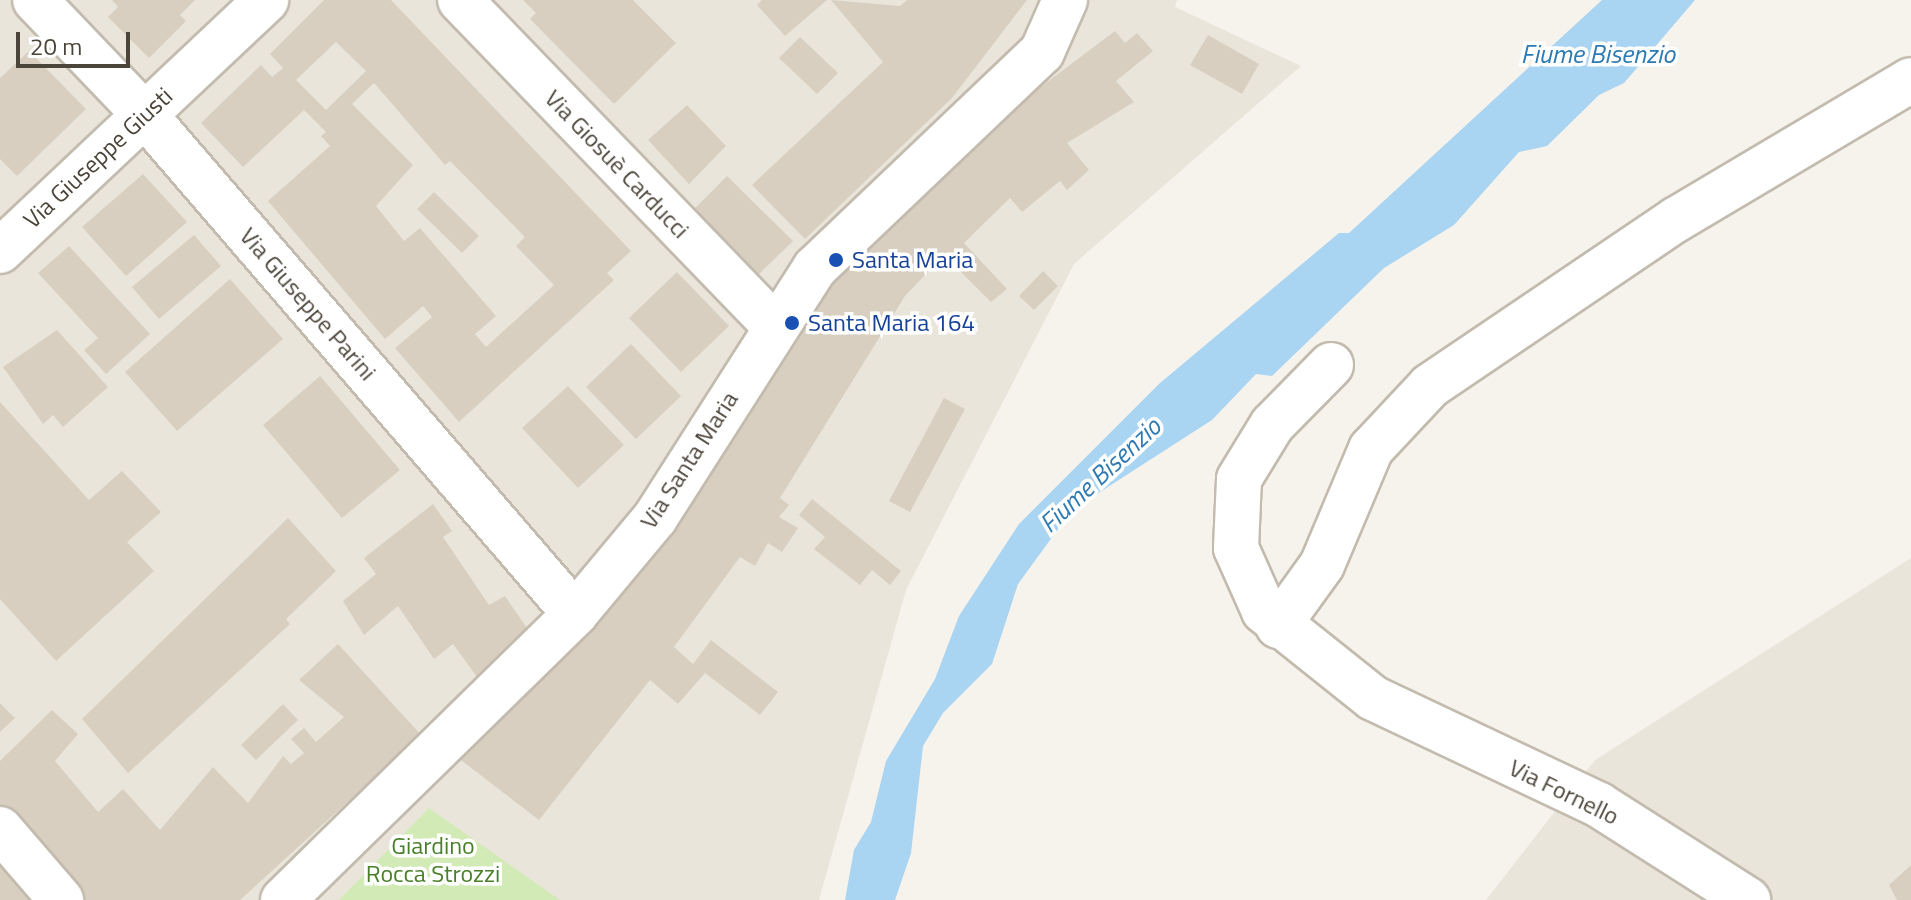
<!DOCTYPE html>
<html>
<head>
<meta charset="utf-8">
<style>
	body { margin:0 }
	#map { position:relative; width:1911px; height:900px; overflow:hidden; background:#f6f3ec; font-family:"Titillium Web",sans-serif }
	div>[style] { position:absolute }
	.residential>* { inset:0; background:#eae5da }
	.green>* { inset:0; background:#d2eab5 }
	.water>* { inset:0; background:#a9d4f2 }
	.building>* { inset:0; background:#d8cfc1 }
	.roads { filter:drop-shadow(2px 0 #c2bbae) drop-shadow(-2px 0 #c2bbae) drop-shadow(0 2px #c2bbae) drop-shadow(0 -2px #c2bbae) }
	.street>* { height:44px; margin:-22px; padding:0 22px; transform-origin:22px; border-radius:22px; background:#fff }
	.dots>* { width:22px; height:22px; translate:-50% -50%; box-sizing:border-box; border:4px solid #fff; border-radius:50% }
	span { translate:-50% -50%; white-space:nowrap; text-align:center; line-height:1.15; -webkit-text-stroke:7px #fff; paint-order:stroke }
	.street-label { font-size:24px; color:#4b4439 }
	.transit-label { font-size:24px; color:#164399 }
	.left { translate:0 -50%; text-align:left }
	.park-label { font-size:24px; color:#4a7f2a }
	.water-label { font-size:26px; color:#2e7ab2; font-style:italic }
	.scale { position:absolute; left:16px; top:32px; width:114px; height:36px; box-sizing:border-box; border:4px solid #4b4439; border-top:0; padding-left:10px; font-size:24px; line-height:28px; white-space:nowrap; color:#4b4439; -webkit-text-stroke:6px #fff; paint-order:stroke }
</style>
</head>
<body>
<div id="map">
	<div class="residential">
		<i style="clip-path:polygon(0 0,1177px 0,1175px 7px,1301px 66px,1074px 264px,906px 590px,819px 900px,0 900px)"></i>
		<i style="clip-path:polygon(1911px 558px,1911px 900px,1486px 900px,1595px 760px)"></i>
	</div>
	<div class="green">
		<i style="clip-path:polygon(429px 808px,560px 900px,339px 900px)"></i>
	</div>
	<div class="water">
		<i style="clip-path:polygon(1602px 0,1695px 0,1624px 83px,1599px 95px,1547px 146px,1519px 152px,1454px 225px,1384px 268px,1272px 376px,1256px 374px,1212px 420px,1072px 510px,1018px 584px,992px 664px,943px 713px,923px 746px,911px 853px,895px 900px,845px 900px,854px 850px,871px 822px,886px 761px,935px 679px,959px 616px,1019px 524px,1160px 383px,1339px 233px,1349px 233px)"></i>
	</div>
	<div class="building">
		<i style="clip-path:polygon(112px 0,195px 0,180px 15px,186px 21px,149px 58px,108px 17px,118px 7px)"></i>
		<i style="clip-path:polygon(evenodd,324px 0,391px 0,631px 251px,607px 273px,614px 280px,459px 422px,395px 348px,432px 317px,423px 306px,385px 339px,268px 201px,330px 146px,321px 136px,326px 132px,304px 110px,243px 167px,201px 123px,261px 65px,272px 77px,283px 68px,270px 54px,324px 0,336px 42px,366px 71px,326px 110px,296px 80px,336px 42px,324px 0,374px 83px,445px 165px,450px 161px,525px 237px,516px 246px,554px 285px,486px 347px,475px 334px,496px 316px,420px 228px,404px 241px,376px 206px,413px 165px,352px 104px,374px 83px)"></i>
		<i style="clip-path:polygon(523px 0,633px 0,676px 43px,614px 104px,530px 19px,536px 13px)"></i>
		<i style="clip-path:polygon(762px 0,827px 0,785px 36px,757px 5px)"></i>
		<i style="clip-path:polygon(831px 0,900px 6px,907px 0,1027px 0,952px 98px,805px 239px,752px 185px,883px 62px)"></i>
		<i style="clip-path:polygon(1115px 31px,1125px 43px,1137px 33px,1153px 51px,1116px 81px,1134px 102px,1067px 143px,1089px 170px,1067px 190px,1060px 181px,1022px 212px,1010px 198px,964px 243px,1007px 289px,991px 302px,944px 255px,905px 296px,780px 498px,789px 505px,779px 517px,798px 528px,782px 552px,768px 543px,755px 566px,740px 557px,674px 647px,693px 664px,711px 640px,778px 692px,760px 715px,705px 673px,678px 704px,650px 680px,539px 820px,457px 757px,669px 537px,833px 267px,913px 183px)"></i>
		<i style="clip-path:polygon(1208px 35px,1259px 64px,1242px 94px,1190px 65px)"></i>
		<i style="clip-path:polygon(800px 37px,838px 73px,817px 94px,779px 58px)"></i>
		<i style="clip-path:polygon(29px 51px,86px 109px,17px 176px,0 159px,0 78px)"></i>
		<i style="clip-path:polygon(687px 105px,726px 146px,689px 184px,648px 140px)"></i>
		<i style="clip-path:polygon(143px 174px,187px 222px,126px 276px,82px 227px)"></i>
		<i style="clip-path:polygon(727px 176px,793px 241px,758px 275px,693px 210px)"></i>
		<i style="clip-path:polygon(434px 192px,479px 236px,462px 253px,417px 209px)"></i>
		<i style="clip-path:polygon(194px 235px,221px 266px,159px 319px,132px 287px)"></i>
		<i style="clip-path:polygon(69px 246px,150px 334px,106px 374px,84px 350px,98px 338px,38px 273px)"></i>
		<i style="clip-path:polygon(1043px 271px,1058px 286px,1034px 310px,1019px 296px)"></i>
		<i style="clip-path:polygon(677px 272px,729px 326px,681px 372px,629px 318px)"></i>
		<i style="clip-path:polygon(230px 279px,283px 339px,177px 431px,125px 372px)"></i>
		<i style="clip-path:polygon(57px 330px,108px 387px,63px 427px,53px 415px,43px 424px,3px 367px)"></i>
		<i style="clip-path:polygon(631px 344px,681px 396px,636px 439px,586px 387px)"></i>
		<i style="clip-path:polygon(320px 376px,400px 470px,342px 518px,263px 425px)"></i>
		<i style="clip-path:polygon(568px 386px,624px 445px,578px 488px,522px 428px)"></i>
		<i style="clip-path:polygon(944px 398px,965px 409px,910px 512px,889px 501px)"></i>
		<i style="clip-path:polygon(0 402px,89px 500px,122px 471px,161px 512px,127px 542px,154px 571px,56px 661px,0 599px)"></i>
		<i style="clip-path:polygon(812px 499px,901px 571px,890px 585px,872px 570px,860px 585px,814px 549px,825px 537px,799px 515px)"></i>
		<i style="clip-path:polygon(433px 504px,452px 531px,443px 537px,489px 605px,505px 596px,533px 637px,480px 681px,453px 644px,434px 659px,398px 606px,364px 635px,343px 601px,376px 574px,364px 558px)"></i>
		<i style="clip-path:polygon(288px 518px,336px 571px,286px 619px,290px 624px,128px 773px,82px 719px)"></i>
		<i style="clip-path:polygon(338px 644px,421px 735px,240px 900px,77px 900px,0 812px,0 761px,52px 710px,78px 734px,55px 761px,98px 812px,123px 789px,160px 830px,213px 767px,248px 803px,283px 756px,291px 764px,304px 753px,291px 739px,304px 728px,316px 742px,344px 717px,299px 680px)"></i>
		<i style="clip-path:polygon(0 703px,15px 718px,0 732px)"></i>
		<i style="clip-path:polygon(283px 704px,298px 720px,256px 760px,241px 745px)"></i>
		<i style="clip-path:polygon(0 849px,43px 900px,0 900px)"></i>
		<i style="clip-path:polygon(1911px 865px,1911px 900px,1897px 900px,1889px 885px)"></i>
	</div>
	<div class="roads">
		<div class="street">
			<i style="left:35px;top:0;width:158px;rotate:46.3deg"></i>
			<i style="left:144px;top:114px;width:660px;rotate:49.24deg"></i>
			<i style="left:460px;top:0;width:453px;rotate:46deg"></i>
			<i style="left:0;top:251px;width:366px;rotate:-43.3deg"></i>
			<i style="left:1331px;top:365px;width:84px;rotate:134.5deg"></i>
			<i style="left:1272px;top:425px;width:63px;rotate:121.4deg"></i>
			<i style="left:1239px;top:479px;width:69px;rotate:92.5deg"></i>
			<i style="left:1236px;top:548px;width:69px;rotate:66deg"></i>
			<i style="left:1264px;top:611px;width:139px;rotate:38.6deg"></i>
			<i style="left:1373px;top:698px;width:250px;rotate:25.3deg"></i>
			<i style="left:1599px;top:805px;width:177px;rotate:32.5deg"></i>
			<i style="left:1278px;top:626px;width:75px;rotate:-54.2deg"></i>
			<i style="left:1322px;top:565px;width:126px;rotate:-67.1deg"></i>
			<i style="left:1371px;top:449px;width:86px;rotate:-46.9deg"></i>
			<i style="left:1430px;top:386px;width:298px;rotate:-34.1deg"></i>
			<i style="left:1677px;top:219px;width:272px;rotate:-30.7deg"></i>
			<i style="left:0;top:829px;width:94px;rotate:49.3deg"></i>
			<i style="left:283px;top:900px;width:409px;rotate:-44.4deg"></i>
			<i style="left:575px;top:614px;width:125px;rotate:-50.2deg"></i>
			<i style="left:655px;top:518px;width:297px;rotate:-57.4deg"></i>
			<i style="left:815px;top:268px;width:313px;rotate:-43.6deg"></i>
			<i style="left:1042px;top:52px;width:57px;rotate:-66.1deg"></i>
		</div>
	</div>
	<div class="dots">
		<i style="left:836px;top:260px;background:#1a4fb4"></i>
		<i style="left:792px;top:323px;background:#1a4fb4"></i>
	</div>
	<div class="street-label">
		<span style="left:98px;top:158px;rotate:-43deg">Via Giuseppe Giusti</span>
		<span style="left:617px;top:164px;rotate:46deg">Via Giosuè Carducci</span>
		<span style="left:308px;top:304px;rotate:49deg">Via Giuseppe Parini</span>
		<span style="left:689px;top:460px;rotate:-57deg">Via Santa Maria</span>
		<span style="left:1564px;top:792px;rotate:26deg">Via Fornello</span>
	</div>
	<div class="transit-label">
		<span class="left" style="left:852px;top:260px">Santa Maria</span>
		<span class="left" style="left:808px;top:323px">Santa Maria 164</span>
	</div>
	<div class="park-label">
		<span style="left:433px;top:860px">Giardino<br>Rocca Strozzi</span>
	</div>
	<div class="water-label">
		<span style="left:1598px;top:54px">Fiume Bisenzio</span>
		<span style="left:1100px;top:475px;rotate:-43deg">Fiume Bisenzio</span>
	</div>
	<div class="scale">20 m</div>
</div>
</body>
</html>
